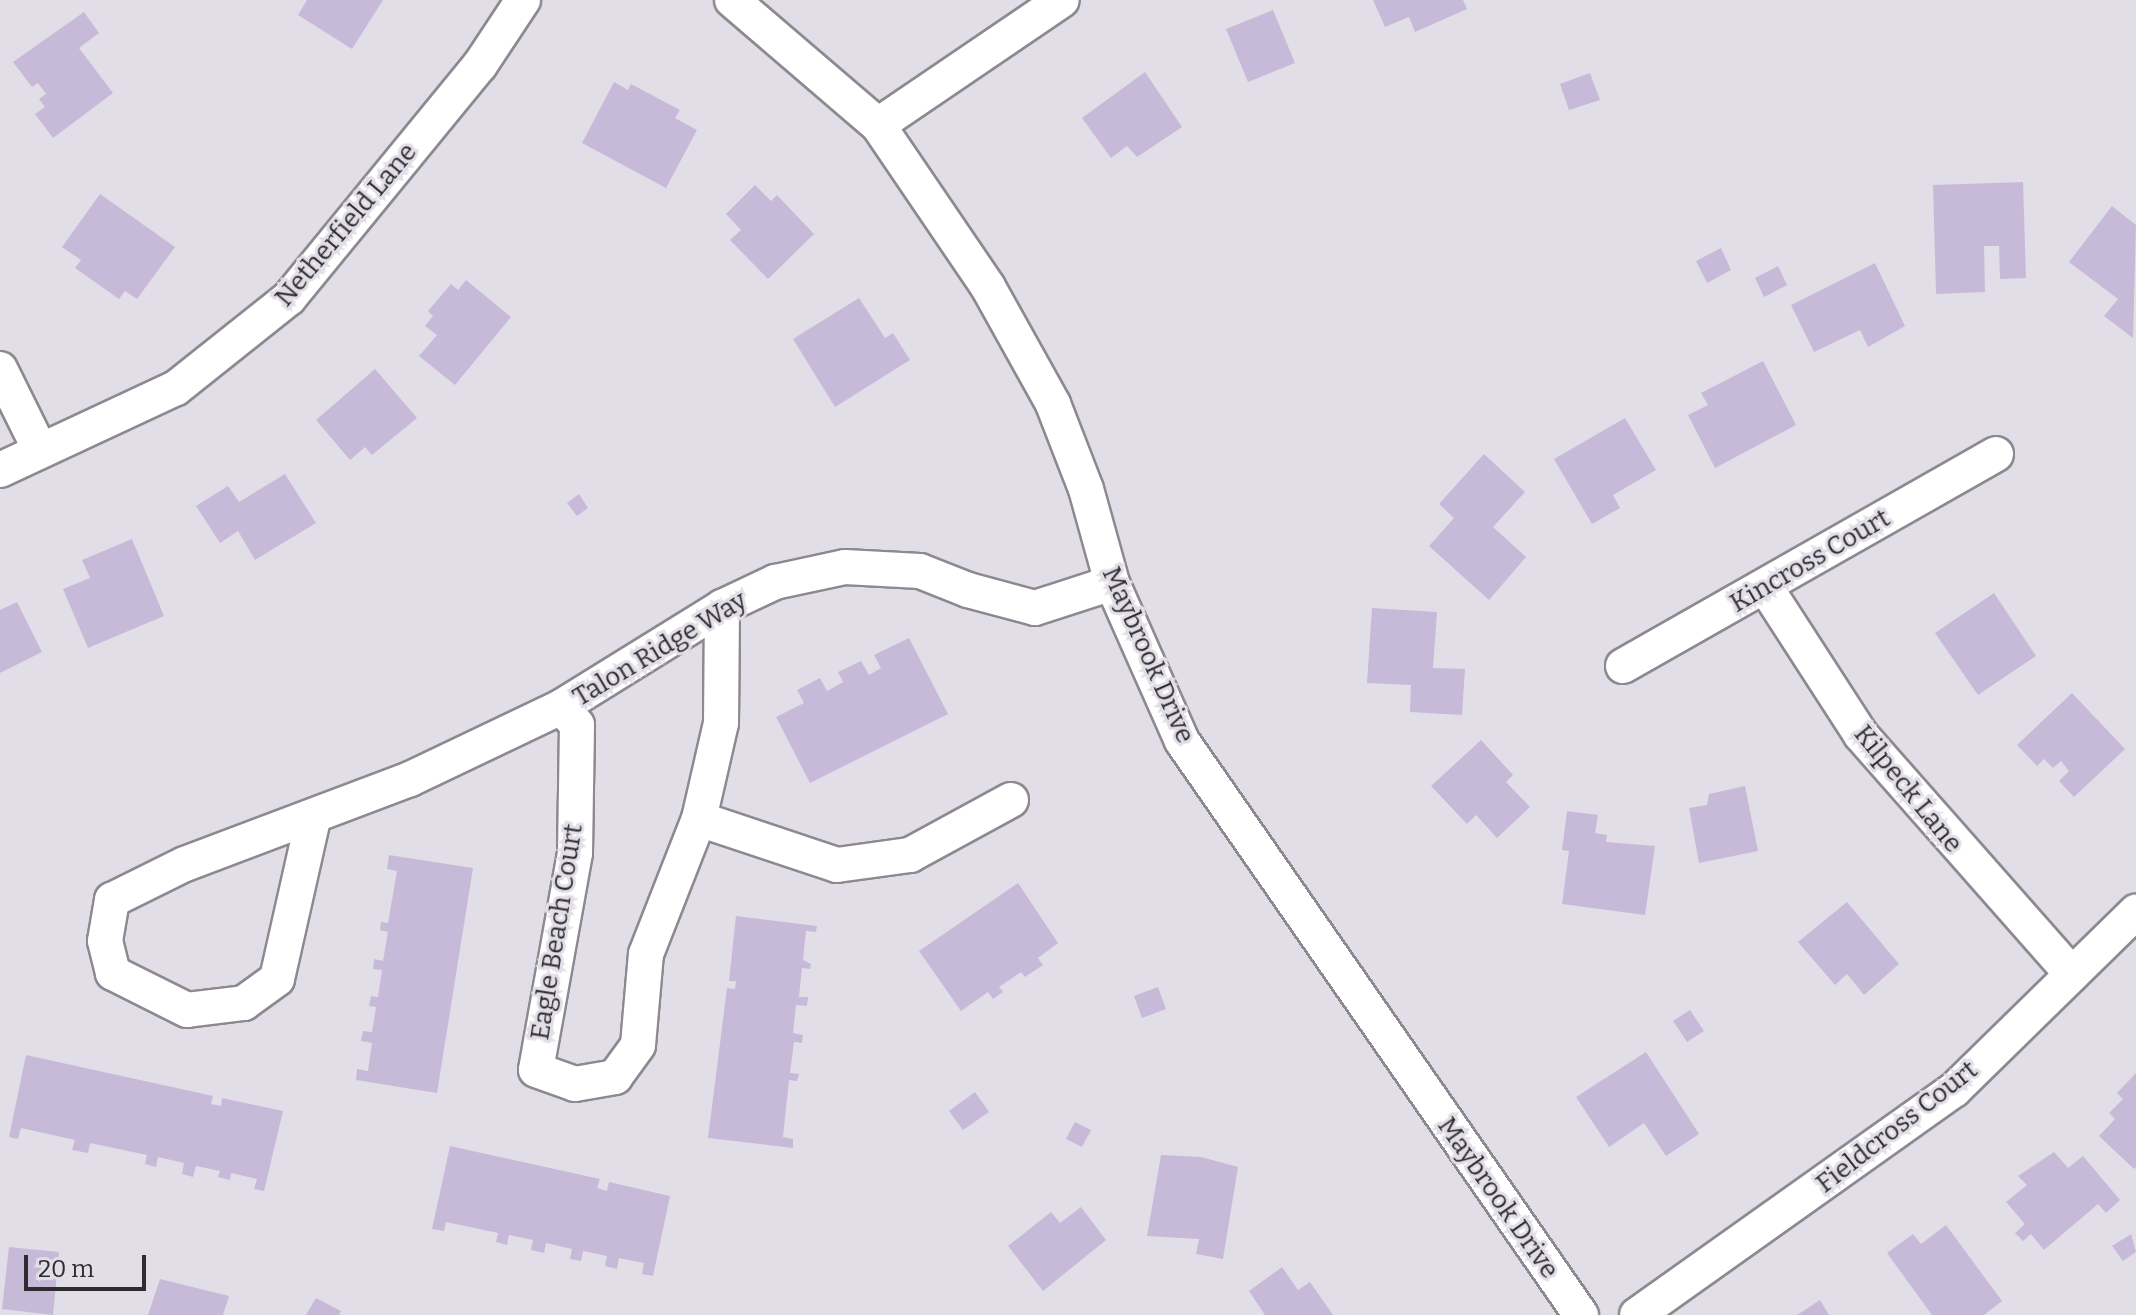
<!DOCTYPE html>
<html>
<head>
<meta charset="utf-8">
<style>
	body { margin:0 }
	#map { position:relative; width:2136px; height:1315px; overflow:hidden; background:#e2dee7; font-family:Bitter,serif }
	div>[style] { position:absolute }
	.building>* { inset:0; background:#c7bad9 }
	.roads { filter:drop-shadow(2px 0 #8c8991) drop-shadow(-2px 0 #8c8991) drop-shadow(0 2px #8c8991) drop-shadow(0 -2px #8c8991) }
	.minor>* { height:34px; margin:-17px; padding:0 17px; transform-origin:17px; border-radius:17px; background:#fff }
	span { translate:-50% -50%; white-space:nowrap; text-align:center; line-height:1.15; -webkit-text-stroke:6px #e2dee7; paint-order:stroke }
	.street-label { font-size:26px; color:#2e2c30 }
	.scale { position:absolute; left:24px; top:1255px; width:122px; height:36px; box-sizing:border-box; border:4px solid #2e2c30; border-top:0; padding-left:10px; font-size:24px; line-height:28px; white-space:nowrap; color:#2e2c30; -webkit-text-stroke:6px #e2dee7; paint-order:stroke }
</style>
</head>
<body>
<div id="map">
	<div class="building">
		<i style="clip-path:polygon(307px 0,383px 0,352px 49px,298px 15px)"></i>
		<i style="clip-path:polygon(1373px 0,1463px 0,1467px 9px,1415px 32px,1409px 17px,1385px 27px)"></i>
		<i style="clip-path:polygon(1273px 10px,1295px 63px,1248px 82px,1226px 29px)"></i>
		<i style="clip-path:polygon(84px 12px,99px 33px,79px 48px,113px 93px,53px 138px,35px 114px,45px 107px,39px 99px,46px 94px,38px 83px,32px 87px,13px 62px)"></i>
		<i style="clip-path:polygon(1145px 72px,1182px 127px,1137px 157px,1127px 146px,1111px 158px,1082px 118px)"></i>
		<i style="clip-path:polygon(1590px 73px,1600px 100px,1569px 110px,1560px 84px)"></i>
		<i style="clip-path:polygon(614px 82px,628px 90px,631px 84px,680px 110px,675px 118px,697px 130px,666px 188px,582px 143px)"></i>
		<i style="clip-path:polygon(2023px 182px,2026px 278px,2000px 279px,1999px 246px,1984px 246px,1985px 292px,1936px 294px,1933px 185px)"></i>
		<i style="clip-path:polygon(755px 185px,771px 201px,777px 195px,814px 234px,768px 279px,730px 240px,741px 230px,726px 214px)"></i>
		<i style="clip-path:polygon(100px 194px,175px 247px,137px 299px,125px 291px,119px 299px,75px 268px,81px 260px,62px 247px)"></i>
		<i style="clip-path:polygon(2112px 206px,2136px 225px,2133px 338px,2104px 316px,2118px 299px,2069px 262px)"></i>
		<i style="clip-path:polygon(1721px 248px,1731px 270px,1707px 283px,1696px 261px)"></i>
		<i style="clip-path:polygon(1875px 263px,1905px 326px,1868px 347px,1860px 330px,1814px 352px,1791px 305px)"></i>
		<i style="clip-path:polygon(1778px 266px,1787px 285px,1764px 297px,1755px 278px)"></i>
		<i style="clip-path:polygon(466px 280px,511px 317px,455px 385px,419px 356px,437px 335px,425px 326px,433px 316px,428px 311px,451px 284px,458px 290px)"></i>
		<i style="clip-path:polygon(859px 298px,885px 338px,893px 333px,910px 360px,835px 407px,793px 339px)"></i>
		<i style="clip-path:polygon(1763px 361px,1796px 425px,1715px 468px,1688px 415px,1708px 405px,1701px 393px)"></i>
		<i style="clip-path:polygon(375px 369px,417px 418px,372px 455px,365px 447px,350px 460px,316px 420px)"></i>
		<i style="clip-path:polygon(1625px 418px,1656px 470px,1613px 495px,1620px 508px,1592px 524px,1554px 459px)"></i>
		<i style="clip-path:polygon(1484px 454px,1525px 492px,1493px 527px,1526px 557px,1489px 600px,1429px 546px,1454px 518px,1439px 504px)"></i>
		<i style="clip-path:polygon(285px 474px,316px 523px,255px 560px,238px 531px,220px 543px,196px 506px,228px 486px,239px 502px)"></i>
		<i style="clip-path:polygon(579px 494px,588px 508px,577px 516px,567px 503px)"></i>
		<i style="clip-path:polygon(132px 539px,164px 616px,88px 648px,63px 589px,90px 578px,82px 560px)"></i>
		<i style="clip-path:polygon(1994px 593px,2036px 656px,1978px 695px,1935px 633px)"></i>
		<i style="clip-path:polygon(17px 602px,42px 652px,0 673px,0 610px)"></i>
		<i style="clip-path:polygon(1372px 608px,1437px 612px,1433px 668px,1465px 669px,1462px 715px,1410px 712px,1411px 685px,1367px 683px)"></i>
		<i style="clip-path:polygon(909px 638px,948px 714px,810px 783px,776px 717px,804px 703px,797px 690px,820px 678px,827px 691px,843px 682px,838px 672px,861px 661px,869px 675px,881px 668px,874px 655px)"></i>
		<i style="clip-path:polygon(2072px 693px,2125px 749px,2074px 797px,2059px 781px,2069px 771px,2061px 761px,2053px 768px,2044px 759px,2037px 766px,2017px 745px)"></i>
		<i style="clip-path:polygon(1481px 740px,1513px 775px,1506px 782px,1530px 807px,1497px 838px,1476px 815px,1467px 824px,1431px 786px)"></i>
		<i style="clip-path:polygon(1745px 786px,1758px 851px,1699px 863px,1689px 808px,1707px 805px,1709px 794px)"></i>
		<i style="clip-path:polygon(1567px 811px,1598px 815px,1595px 833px,1607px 835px,1606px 842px,1655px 846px,1645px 915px,1562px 904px,1569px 851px,1562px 850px)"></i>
		<i style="clip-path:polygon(389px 855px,473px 868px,437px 1093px,356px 1080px,357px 1069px,368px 1071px,372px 1043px,361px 1041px,363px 1031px,372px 1032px,376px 1007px,369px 1006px,371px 996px,378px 997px,382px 970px,373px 969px,374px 959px,383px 961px,388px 932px,380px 930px,381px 922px,388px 923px,397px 871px,387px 869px)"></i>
		<i style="clip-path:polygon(1018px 883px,1058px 943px,1038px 958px,1043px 965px,1025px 977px,1021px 972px,999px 987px,1003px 992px,993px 999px,988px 992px,961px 1011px,919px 951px)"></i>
		<i style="clip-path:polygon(1847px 902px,1899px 964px,1864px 995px,1847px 974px,1835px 985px,1798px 942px)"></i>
		<i style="clip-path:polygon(736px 916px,817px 926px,816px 932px,806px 931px,803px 960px,811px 964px,810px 969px,802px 968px,799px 997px,808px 997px,807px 1006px,796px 1005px,793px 1033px,803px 1035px,802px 1043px,794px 1042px,790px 1073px,799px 1074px,797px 1081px,789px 1080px,783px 1137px,793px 1139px,793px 1148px,708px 1138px,727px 988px,735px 989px,736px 981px,729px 981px)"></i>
		<i style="clip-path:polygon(1158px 987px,1166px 1009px,1142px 1018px,1134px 996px)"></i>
		<i style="clip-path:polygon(1690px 1010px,1704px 1031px,1687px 1042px,1673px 1021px)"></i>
		<i style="clip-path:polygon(1646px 1052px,1699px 1134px,1666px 1156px,1644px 1123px,1609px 1147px,1576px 1097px)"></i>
		<i style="clip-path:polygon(26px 1055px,213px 1096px,211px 1104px,221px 1106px,222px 1098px,283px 1111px,264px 1191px,254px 1189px,257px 1179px,231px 1173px,230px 1180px,218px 1177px,220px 1171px,196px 1166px,193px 1177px,182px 1174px,184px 1163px,158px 1157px,156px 1167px,145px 1164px,147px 1155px,90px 1143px,88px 1153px,72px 1150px,75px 1140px,21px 1128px,18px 1139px,9px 1137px)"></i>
		<i style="clip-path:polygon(2136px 1073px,2136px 1167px,2134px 1169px,2099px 1136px,2115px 1119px,2109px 1113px,2123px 1099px,2117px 1093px)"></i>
		<i style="clip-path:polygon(975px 1092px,989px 1112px,963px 1130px,949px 1111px)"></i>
		<i style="clip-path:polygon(1075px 1122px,1091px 1130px,1082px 1147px,1066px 1139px)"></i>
		<i style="clip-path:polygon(450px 1146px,600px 1179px,597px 1188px,607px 1191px,609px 1182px,670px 1196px,653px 1276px,642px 1274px,644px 1263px,619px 1258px,617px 1269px,605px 1266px,607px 1256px,583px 1251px,581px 1261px,570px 1259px,572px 1249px,546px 1243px,544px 1253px,531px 1250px,533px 1240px,509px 1235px,507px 1245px,496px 1242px,498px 1233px,446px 1222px,444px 1231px,432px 1229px)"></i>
		<i style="clip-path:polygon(2054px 1152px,2068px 1168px,2083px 1156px,2120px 1200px,2106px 1213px,2098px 1204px,2044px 1250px,2031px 1234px,2023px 1241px,2015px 1233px,2025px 1224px,2006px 1202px,2027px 1185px,2018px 1176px)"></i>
		<i style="clip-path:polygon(1161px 1155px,1201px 1157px,1238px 1167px,1223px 1259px,1196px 1254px,1199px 1239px,1147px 1236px)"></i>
		<i style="clip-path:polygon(1081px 1207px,1106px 1240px,1043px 1291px,1008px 1246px,1051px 1212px,1060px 1223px)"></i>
		<i style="clip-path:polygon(1946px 1225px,2002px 1301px,1984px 1315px,1932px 1315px,1887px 1253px,1913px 1234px,1921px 1244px)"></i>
		<i style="clip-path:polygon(2131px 1234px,2136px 1252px,2123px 1261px,2112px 1246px)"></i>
		<i style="clip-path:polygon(9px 1247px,59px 1252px,53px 1315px,2px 1309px)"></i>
		<i style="clip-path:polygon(1282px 1267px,1298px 1290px,1310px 1282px,1333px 1315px,1265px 1315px,1249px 1291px)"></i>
		<i style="clip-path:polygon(160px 1279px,229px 1296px,223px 1315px,148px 1315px)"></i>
		<i style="clip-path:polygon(316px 1298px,341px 1311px,339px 1315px,306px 1315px)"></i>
		<i style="clip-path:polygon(1820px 1300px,1829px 1315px,1797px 1315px)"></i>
	</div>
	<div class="roads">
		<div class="minor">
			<i style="left:732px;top:0;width:192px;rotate:40.6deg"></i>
			<i style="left:878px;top:125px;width:196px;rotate:55.8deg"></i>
			<i style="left:988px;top:287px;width:134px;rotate:60.9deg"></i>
			<i style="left:1053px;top:404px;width:91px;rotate:68.8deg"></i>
			<i style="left:1086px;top:489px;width:98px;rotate:74.5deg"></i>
			<i style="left:1112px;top:583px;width:173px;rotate:66.1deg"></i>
			<i style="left:1182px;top:741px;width:699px;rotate:55.2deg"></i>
			<i style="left:878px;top:125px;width:222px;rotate:-34.2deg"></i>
			<i style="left:0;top:369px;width:90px;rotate:63.7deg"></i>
			<i style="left:0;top:470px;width:194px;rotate:-25deg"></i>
			<i style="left:176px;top:388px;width:144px;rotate:-38.5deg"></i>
			<i style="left:289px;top:298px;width:301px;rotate:-50.7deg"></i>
			<i style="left:480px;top:65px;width:78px;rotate:-56.5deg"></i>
			<i style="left:1766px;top:588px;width:175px;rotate:57.1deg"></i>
			<i style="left:1861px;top:735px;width:319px;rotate:48.6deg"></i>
			<i style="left:1623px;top:666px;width:429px;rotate:-29.6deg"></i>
			<i style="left:561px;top:707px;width:24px;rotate:48deg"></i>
			<i style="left:577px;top:725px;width:128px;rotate:90.9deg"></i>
			<i style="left:575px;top:853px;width:220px;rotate:100.2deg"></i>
			<i style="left:536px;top:1070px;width:41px;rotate:19.7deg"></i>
			<i style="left:575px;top:1084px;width:41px;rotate:-9.9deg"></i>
			<i style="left:615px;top:1077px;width:39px;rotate:-54deg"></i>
			<i style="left:638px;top:1045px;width:91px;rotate:-85deg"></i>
			<i style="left:646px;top:954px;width:145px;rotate:-68.6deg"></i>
			<i style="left:699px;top:819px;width:98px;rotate:-77.1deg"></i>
			<i style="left:721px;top:723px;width:116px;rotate:-89.5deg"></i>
			<i style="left:313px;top:819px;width:164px;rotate:102.7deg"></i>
			<i style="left:277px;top:979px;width:41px;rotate:144deg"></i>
			<i style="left:244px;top:1003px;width:57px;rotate:173deg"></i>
			<i style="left:187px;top:1010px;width:83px;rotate:-153.4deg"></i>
			<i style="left:113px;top:973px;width:33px;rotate:-104deg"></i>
			<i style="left:105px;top:941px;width:42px;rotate:-80.3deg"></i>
			<i style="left:112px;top:900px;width:81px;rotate:-26.3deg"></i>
			<i style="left:185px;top:864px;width:241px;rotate:-20.7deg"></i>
			<i style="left:410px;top:779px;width:167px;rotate:-25.5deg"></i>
			<i style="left:561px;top:707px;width:190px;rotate:-31.8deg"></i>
			<i style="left:722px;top:607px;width:59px;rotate:-25.3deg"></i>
			<i style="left:775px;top:582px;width:72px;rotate:-12.1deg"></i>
			<i style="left:845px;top:567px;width:75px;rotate:3.1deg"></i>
			<i style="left:920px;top:571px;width:52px;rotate:21.6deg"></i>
			<i style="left:968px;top:590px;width:69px;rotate:15deg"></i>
			<i style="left:1035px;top:608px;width:81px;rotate:-18deg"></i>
			<i style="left:699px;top:819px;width:145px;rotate:18.4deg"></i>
			<i style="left:837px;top:865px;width:74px;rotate:-7.8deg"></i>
			<i style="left:910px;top:855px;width:115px;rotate:-28.6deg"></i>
			<i style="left:1637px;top:1315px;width:389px;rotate:-35.4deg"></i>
			<i style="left:1954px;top:1090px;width:255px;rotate:-44.4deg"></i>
		</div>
	</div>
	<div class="street-label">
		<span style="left:346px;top:225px;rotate:-50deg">Netherfield Lane</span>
		<span style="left:1810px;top:561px;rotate:-30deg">Kincross Court</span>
		<span style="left:660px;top:649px;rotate:-31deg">Talon Ridge Way</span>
		<span style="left:1148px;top:655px;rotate:66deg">Maybrook Drive</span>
		<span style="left:1908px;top:789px;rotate:51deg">Kilpeck Lane</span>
		<span style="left:557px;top:932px;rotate:-81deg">Eagle Beach Court</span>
		<span style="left:1897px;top:1127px;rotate:-38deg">Fieldcross Court</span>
		<span style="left:1498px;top:1198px;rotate:55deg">Maybrook Drive</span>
	</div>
	<div class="scale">20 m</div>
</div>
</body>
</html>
